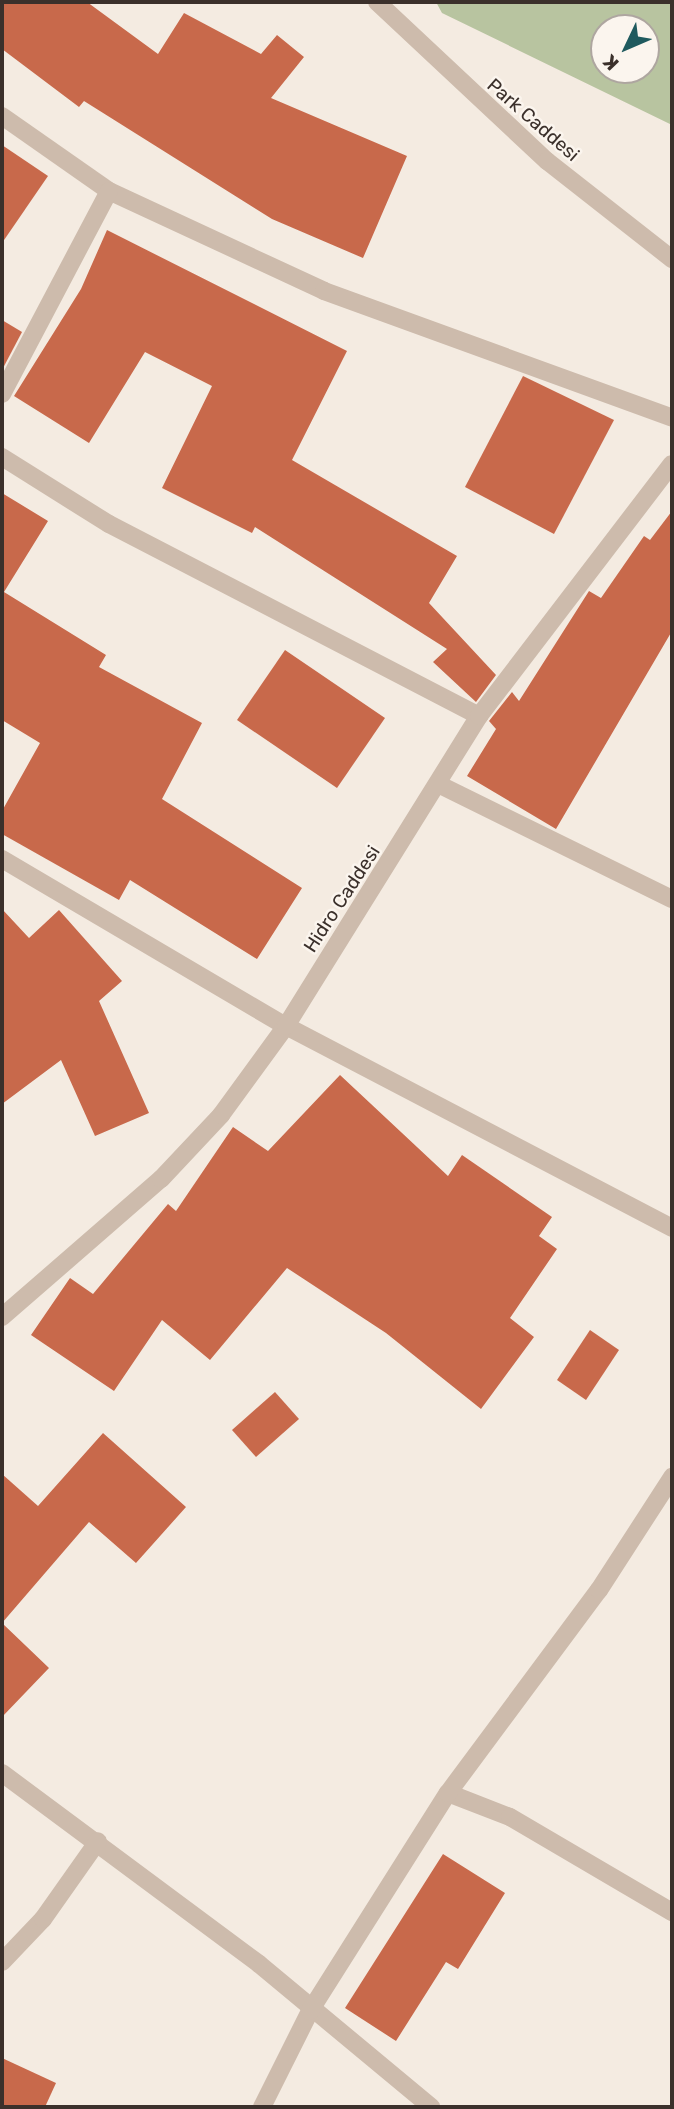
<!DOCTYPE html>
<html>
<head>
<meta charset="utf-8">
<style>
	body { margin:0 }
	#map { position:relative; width:674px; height:2109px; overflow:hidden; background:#f4ebe1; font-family:Rubik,sans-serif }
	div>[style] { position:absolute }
	.green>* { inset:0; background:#b8c4a0 }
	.building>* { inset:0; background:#c8694b }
	.minor>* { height:18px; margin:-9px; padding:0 9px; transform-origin:9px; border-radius:9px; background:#cdbbac }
	.tertiary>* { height:18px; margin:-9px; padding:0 9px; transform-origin:9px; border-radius:9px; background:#cdbbac }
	span { translate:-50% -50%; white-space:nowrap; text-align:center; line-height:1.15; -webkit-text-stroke:5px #fbf5ee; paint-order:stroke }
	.street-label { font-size:19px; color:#3b302b }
	.frame { position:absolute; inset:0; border:4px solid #3b302b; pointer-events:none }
	.north { position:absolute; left:590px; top:14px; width:70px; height:70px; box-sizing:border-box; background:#fbf5ee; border:2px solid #aea6a0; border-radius:50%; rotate:226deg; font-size:19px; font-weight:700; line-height:28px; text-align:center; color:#3b302b }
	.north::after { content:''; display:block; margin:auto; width:24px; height:32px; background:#1f5a5e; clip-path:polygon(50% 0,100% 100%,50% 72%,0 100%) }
</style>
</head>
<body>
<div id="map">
	<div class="green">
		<i style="clip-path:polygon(evenodd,436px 2px,672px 2px,672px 125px,442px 13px,436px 2px,604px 28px,646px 28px,646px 70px,604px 70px,604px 28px)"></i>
	</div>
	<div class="building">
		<i style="clip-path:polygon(2px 2px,87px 2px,158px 54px,184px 13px,261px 54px,277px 35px,304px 57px,271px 98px,407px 156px,363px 258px,272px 219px,84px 101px,79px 107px,2px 49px)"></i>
		<i style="clip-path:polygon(2px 145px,48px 176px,2px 243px)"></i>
		<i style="clip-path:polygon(107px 230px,347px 351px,292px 460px,457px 556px,429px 603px,496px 675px,476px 702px,433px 662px,447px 649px,255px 527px,252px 533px,162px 488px,212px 386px,145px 352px,89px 443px,14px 396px,81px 289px)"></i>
		<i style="clip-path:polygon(2px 320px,22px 332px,2px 370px)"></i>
		<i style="clip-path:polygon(523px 376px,614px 420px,554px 534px,465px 487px)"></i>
		<i style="clip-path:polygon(2px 493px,48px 521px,4px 592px,106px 655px,99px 667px,202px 723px,162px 799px,302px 888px,257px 959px,130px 880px,119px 900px,2px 834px,2px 811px,40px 743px,2px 720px)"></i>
		<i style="clip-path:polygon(672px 511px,672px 631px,556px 829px,467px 776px,496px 729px,489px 721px,512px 692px,519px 701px,589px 591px,601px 598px,644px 536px,650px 540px)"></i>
		<i style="clip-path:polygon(285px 650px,385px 718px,337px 788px,237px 720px)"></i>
		<i style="clip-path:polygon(2px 909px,29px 938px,59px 910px,122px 981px,99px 1001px,149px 1113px,95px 1136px,61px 1060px,2px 1104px)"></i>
		<i style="clip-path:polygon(340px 1075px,448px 1176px,462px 1155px,552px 1217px,539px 1236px,557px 1249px,510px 1318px,534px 1337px,481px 1409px,386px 1333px,287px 1268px,210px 1360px,162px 1320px,114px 1391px,31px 1335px,70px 1278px,93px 1294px,168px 1204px,176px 1211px,233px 1127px,268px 1151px)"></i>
		<i style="clip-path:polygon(590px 1330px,619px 1350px,586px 1400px,557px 1380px)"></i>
		<i style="clip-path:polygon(275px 1392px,299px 1419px,256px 1457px,232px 1430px)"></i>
		<i style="clip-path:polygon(103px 1433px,186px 1507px,136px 1563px,89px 1522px,2px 1623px,49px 1668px,2px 1717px,2px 1474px,38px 1506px)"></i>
		<i style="clip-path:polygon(443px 1854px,505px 1893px,458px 1969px,446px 1962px,396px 2041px,345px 2008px)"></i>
		<i style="clip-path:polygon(2px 2058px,56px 2083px,45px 2107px,2px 2107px)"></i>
	</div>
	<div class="minor">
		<i style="left:2px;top:116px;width:131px;rotate:35deg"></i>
		<i style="left:109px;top:191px;width:237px;rotate:24.9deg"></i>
		<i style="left:324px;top:291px;width:370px;rotate:20deg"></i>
		<i style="left:2px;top:394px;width:229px;rotate:-62.2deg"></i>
		<i style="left:2px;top:457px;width:126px;rotate:32.1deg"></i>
		<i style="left:109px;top:524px;width:417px;rotate:27.4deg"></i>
		<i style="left:440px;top:785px;width:258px;rotate:26.2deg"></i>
		<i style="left:2px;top:859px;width:329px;rotate:30.5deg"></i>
		<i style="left:286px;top:1026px;width:436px;rotate:27.6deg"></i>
		<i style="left:2px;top:1773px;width:320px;rotate:36.6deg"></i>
		<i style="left:259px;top:1964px;width:224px;rotate:39.7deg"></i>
		<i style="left:448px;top:1793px;width:66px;rotate:21.2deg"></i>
		<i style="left:510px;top:1817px;width:188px;rotate:30.4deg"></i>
		<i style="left:2px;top:1962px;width:59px;rotate:-46.4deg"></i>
		<i style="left:43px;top:1919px;width:95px;rotate:-54.8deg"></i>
		<i style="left:262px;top:2107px;width:107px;rotate:-63.4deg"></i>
		<i style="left:310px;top:2011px;width:258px;rotate:-57.7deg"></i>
		<i style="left:448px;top:1793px;width:253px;rotate:-53.4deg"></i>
		<i style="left:599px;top:1590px;width:135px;rotate:-57.1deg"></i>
	</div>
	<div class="tertiary">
		<i style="left:377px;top:2px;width:233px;rotate:43.1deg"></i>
		<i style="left:547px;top:161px;width:159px;rotate:38.1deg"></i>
		<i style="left:2px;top:1317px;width:211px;rotate:-41deg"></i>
		<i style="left:161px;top:1179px;width:88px;rotate:-46.8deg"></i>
		<i style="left:221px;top:1115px;width:110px;rotate:-53.9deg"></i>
		<i style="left:286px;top:1026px;width:365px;rotate:-58.1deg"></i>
		<i style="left:479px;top:716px;width:317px;rotate:-52.6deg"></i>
	</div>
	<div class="street-label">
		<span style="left:533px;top:120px;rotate:41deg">Park Caddesi</span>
		<span style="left:342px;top:899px;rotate:-57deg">Hidro Caddesi</span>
	</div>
	<div class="frame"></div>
	<div class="north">K</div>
</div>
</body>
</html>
